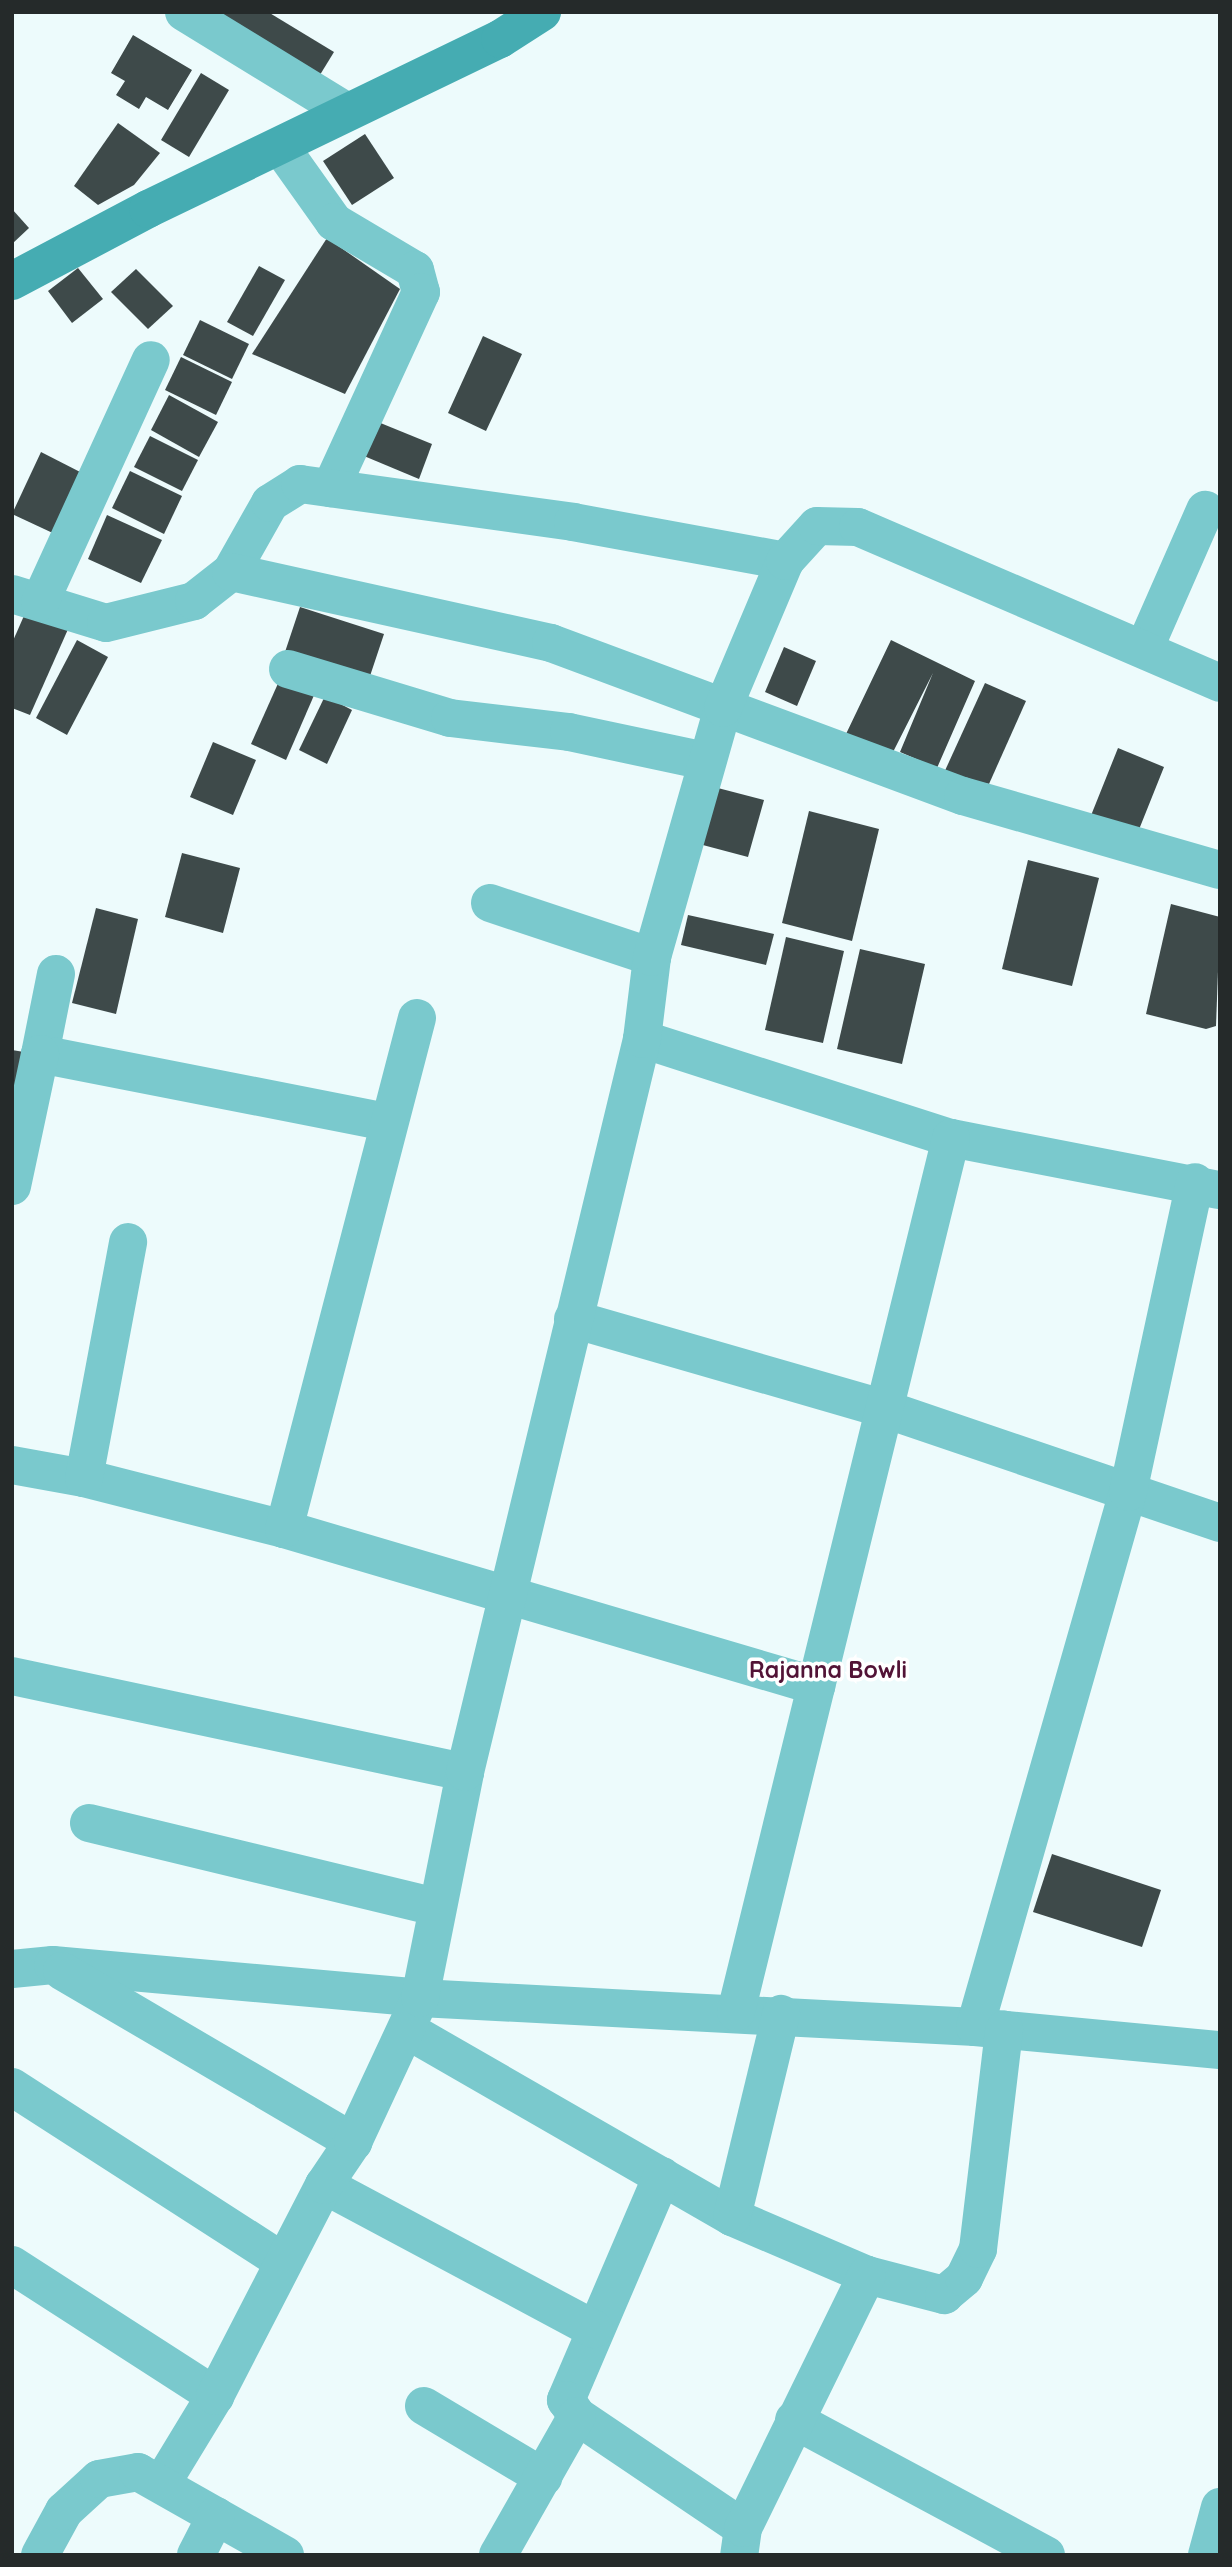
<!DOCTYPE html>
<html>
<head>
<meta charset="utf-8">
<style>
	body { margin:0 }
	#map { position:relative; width:1232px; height:2567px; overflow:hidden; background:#edfbfc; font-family:Quicksand,sans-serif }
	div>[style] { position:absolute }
	.building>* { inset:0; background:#3e4a4a }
	.street>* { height:38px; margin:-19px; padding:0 19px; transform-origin:19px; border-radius:19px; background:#7ac9cd }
	.secondary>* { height:38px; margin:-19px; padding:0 19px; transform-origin:19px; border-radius:19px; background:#45acb2 }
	span { translate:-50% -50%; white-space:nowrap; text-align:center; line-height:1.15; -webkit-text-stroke:7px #fff; paint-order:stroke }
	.neighbourhood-label { font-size:23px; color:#521336; font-weight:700 }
	.frame { position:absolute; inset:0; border:14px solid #252a2a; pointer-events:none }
</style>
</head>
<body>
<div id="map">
	<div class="building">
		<i style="clip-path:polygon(215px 12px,268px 12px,334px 52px,315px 83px)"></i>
		<i style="clip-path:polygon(133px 35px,192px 70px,168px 110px,146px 97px,139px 109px,116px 95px,125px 81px,111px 73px)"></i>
		<i style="clip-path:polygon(201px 73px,229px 90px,189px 157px,161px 140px)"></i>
		<i style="clip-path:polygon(118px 123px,160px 153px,134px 185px,98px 205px,74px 186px)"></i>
		<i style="clip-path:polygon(365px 134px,394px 178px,352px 205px,323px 161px)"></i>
		<i style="clip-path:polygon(12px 209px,29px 228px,12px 244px)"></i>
		<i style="clip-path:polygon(327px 238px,400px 289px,345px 394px,252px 354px)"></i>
		<i style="clip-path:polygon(259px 266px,285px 280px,253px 336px,227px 322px)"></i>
		<i style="clip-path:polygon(78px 268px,103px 299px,72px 323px,48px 291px)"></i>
		<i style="clip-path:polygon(136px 269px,173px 306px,148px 329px,111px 292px)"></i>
		<i style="clip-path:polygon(200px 320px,249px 344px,232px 379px,183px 355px)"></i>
		<i style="clip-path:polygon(483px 336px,522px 354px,486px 431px,448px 413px)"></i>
		<i style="clip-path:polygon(181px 357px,232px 382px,216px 415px,165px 390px)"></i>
		<i style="clip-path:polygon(169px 395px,218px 422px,199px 457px,151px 430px)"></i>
		<i style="clip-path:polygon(378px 422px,432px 444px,419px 479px,364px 456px)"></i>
		<i style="clip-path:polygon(150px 436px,198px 460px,182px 491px,134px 467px)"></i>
		<i style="clip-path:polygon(41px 452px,86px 475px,57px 535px,12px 514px)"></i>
		<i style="clip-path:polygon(130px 471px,182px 496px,164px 534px,112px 508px)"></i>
		<i style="clip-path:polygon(107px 515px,162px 540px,141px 583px,88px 559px)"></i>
		<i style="clip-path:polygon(300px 607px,384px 634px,369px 679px,285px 652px)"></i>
		<i style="clip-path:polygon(27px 609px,69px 627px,30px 715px,12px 708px,12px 643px)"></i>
		<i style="clip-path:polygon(77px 640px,108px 657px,67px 735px,36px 718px)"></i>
		<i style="clip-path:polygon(891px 640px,975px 681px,937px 768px,900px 752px,933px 673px,891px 756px,846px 734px)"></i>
		<i style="clip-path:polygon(784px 647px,816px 661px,797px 706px,765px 692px)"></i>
		<i style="clip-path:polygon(280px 679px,315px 693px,286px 760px,251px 744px)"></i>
		<i style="clip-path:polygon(985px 683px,1026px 701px,989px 784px,943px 775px)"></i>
		<i style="clip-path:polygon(325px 696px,352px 710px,327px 764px,299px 750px)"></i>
		<i style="clip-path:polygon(213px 742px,256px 760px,233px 815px,190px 797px)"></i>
		<i style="clip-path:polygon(1118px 748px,1164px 767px,1136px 837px,1090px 818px)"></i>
		<i style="clip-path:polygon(714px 787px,764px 800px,748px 857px,699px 844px)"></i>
		<i style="clip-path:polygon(809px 811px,879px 829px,852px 941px,782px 923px)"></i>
		<i style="clip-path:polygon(182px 853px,240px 868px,223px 933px,165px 917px)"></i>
		<i style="clip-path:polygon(1028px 860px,1099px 878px,1072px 986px,1002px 969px)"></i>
		<i style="clip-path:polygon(1171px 904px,1220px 917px,1216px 1026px,1206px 1029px,1146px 1014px)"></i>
		<i style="clip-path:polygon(96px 908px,138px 919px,116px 1014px,72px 1003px)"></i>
		<i style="clip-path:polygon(688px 915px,774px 934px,766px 965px,681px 945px)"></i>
		<i style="clip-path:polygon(786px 937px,844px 951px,823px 1043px,765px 1030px)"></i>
		<i style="clip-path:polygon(860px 949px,925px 964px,902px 1064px,837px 1049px)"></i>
		<i style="clip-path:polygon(12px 1050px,36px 1054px,12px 1111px)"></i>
		<i style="clip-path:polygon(1052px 1854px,1161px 1890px,1142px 1947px,1033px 1912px)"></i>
	</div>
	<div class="street">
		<i style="left:184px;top:12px;width:191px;rotate:31.5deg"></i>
		<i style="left:280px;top:146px;width:93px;rotate:54.6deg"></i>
		<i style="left:334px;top:222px;width:94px;rotate:30.7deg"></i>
		<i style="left:415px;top:270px;width:23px;rotate:75deg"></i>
		<i style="left:421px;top:292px;width:216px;rotate:114.7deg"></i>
		<i style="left:231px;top:572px;width:79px;rotate:-60.5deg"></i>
		<i style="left:270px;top:503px;width:36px;rotate:-32deg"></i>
		<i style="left:300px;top:484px;width:276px;rotate:7.9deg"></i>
		<i style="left:573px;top:522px;width:216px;rotate:10.4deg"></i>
		<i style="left:12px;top:594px;width:98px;rotate:17.1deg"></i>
		<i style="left:106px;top:623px;width:91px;rotate:-14deg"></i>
		<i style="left:194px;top:601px;width:47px;rotate:-38.1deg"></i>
		<i style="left:231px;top:572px;width:328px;rotate:12.5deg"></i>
		<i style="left:551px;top:643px;width:439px;rotate:20.4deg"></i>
		<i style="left:963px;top:796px;width:267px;rotate:16.1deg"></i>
		<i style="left:40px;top:602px;width:266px;rotate:-65.4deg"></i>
		<i style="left:1145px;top:647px;width:150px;rotate:-66.3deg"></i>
		<i style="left:288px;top:669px;width:169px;rotate:16.8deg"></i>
		<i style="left:450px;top:718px;width:120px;rotate:6.7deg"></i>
		<i style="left:569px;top:732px;width:140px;rotate:12deg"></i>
		<i style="left:490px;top:903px;width:171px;rotate:18.4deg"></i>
		<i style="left:56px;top:974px;width:82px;rotate:101.3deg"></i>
		<i style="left:40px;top:1054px;width:355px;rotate:11.1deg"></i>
		<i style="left:642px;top:1039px;width:324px;rotate:17.8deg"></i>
		<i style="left:951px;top:1138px;width:272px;rotate:11deg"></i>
		<i style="left:12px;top:1186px;width:135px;rotate:-78deg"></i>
		<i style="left:573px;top:1319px;width:325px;rotate:16.1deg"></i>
		<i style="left:885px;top:1409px;width:354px;rotate:18.8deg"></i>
		<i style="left:12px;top:1465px;width:73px;rotate:10.2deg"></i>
		<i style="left:84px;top:1478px;width:206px;rotate:14.3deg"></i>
		<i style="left:284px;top:1529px;width:555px;rotate:16.44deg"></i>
		<i style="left:84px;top:1478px;width:240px;rotate:-79.4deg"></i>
		<i style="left:284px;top:1529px;width:528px;rotate:-75.41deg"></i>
		<i style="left:12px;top:1676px;width:463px;rotate:12deg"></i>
		<i style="left:89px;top:1823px;width:356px;rotate:13.6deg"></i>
		<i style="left:12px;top:1969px;width:41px;rotate:-5.6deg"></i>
		<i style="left:53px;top:1965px;width:368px;rotate:5.1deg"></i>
		<i style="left:420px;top:1998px;width:556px;rotate:2.99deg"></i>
		<i style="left:975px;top:2027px;width:246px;rotate:5.4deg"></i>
		<i style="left:62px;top:1971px;width:338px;rotate:30.4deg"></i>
		<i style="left:736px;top:2012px;width:900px;rotate:-76.18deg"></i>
		<i style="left:975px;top:2027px;width:556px;rotate:-74.04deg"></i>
		<i style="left:1128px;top:1492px;width:317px;rotate:-77.8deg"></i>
		<i style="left:407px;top:2030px;width:375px;rotate:29.9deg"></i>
		<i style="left:732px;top:2217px;width:147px;rotate:23.2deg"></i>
		<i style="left:867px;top:2275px;width:80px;rotate:14.6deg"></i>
		<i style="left:944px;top:2295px;width:26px;rotate:-40deg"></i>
		<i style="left:964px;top:2278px;width:32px;rotate:-64deg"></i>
		<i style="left:978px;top:2249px;width:221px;rotate:-83.2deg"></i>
		<i style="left:12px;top:2087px;width:321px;rotate:32.8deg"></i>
		<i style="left:662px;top:2176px;width:244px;rotate:113.2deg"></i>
		<i style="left:566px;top:2400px;width:19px;rotate:55deg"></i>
		<i style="left:577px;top:2416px;width:200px;rotate:34deg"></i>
		<i style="left:743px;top:2528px;width:27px;rotate:98deg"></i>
		<i style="left:324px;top:2185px;width:306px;rotate:28.1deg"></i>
		<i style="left:732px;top:2217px;width:209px;rotate:-76.4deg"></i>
		<i style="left:12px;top:2265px;width:242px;rotate:32.8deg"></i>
		<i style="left:424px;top:2406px;width:139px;rotate:30.8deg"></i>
		<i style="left:794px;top:2420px;width:286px;rotate:28.2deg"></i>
		<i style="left:162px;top:2483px;width:102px;rotate:-58.7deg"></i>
		<i style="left:215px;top:2396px;width:237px;rotate:-62.7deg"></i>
		<i style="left:324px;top:2185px;width:52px;rotate:-56deg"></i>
		<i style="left:353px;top:2142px;width:159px;rotate:-65deg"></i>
		<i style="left:420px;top:1998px;width:230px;rotate:-78.7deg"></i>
		<i style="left:465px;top:1772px;width:754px;rotate:-76.42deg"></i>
		<i style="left:642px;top:1039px;width:83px;rotate:-83deg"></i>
		<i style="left:652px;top:957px;width:259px;rotate:-74.1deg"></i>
		<i style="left:723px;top:708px;width:160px;rotate:-67.1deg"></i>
		<i style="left:785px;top:561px;width:47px;rotate:-47.6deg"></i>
		<i style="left:817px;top:526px;width:41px;rotate:1.4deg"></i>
		<i style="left:858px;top:527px;width:394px;rotate:23.3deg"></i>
		<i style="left:743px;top:2528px;width:282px;rotate:-63.9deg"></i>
		<i style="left:40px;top:2555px;width:50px;rotate:-61.4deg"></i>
		<i style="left:64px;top:2511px;width:47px;rotate:-42.4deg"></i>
		<i style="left:99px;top:2479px;width:40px;rotate:-10deg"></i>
		<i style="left:138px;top:2472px;width:169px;rotate:29.5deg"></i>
		<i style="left:196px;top:2555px;width:44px;rotate:-62.9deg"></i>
		<i style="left:498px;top:2555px;width:160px;rotate:-60.4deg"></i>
		<i style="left:1207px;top:2555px;width:50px;rotate:-74.8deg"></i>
	</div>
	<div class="secondary">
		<i style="left:12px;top:281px;width:154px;rotate:-27.9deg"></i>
		<i style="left:148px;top:209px;width:391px;rotate:-25.8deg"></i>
		<i style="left:500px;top:39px;width:50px;rotate:-32.7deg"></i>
	</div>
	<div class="neighbourhood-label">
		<span style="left:828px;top:1670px">Rajanna Bowli</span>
	</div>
	<div class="frame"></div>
</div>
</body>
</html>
